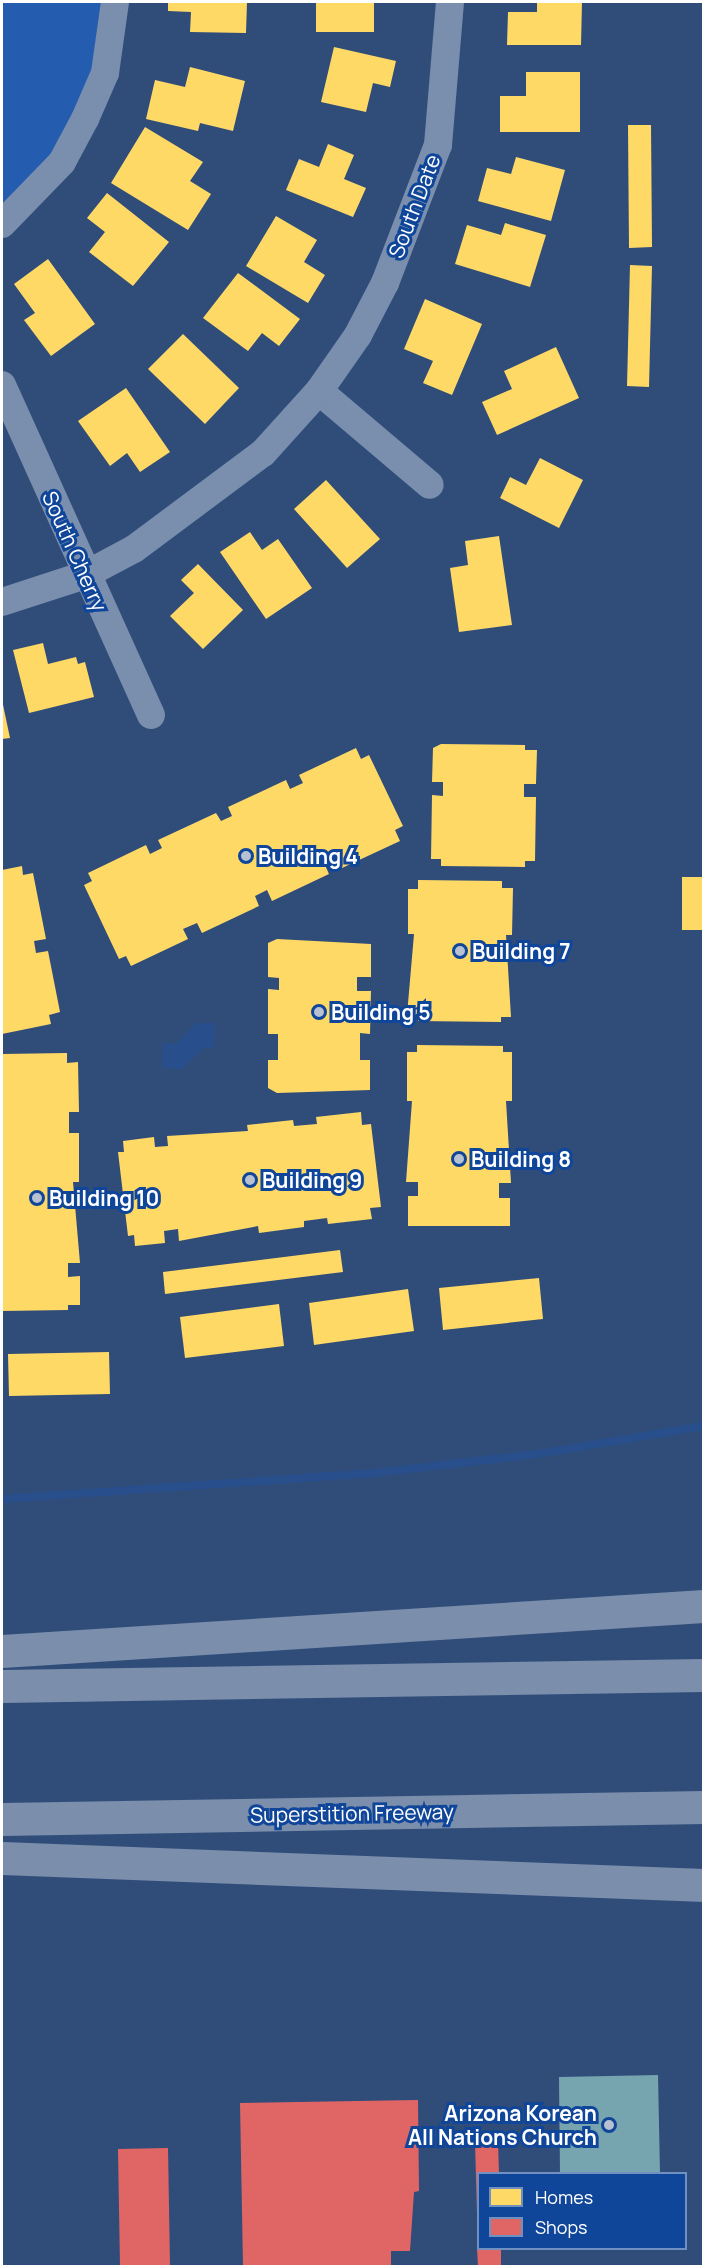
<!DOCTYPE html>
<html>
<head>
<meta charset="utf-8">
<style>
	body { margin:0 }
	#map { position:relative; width:705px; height:2268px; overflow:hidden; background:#304d7a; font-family:Manrope,sans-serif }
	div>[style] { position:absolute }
	.green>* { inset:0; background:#245db0 }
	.water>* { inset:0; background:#284f8c }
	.homes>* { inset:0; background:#ffd966 }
	.shops>* { inset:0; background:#e06666 }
	.public>* { inset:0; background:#76a5af }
	.stream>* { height:8px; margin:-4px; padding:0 4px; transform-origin:4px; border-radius:4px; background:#284f8c }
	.minor>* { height:28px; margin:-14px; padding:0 14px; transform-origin:14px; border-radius:14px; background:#7a8ead }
	.highway>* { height:33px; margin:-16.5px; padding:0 16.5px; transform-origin:16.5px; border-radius:16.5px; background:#7b8eab }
	.dots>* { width:16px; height:16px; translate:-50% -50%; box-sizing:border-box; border:3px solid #10469a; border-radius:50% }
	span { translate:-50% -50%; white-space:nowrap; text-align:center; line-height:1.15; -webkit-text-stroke:6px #10469a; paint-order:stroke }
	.street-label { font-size:21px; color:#fff }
	.poi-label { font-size:21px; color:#fff; font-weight:700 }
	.left { translate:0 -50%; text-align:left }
	.right { translate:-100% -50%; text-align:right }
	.frame { position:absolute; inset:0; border:3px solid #fff; pointer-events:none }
	.legend { position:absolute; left:477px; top:2172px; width:210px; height:78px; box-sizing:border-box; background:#10469a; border:2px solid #7090c2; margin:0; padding:8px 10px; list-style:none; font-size:18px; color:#fff }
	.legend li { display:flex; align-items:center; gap:12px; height:30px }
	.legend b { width:30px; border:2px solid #7090c2 }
</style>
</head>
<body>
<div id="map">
	<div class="green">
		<i style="clip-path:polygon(2px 2px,101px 2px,92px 70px,73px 114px,51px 154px,2px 207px)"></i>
	</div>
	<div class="water">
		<i style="clip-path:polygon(196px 1023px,215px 1023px,214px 1048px,203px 1048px,182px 1069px,162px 1068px,163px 1043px,176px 1044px)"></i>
	</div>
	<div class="homes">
		<i style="clip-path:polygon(168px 2px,247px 2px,246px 33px,190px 32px,191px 12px,168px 11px)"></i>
		<i style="clip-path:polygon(316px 2px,374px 2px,374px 32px,316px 32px)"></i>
		<i style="clip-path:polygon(537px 2px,582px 2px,581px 45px,507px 45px,508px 12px,537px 12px)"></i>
		<i style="clip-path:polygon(334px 47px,396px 61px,390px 87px,373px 83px,366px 112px,321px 102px)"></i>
		<i style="clip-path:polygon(190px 67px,245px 81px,233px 131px,200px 123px,198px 131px,146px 119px,155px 80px,185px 87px)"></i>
		<i style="clip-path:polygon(526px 72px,580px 72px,580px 132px,500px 132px,500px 96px,526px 96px)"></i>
		<i style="clip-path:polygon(628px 125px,651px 125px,652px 247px,629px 248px)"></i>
		<i style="clip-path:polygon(145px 127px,203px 162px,190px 181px,211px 194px,188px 230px,111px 183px)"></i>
		<i style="clip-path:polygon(328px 144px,354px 155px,344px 179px,366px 188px,353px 217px,286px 190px,299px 159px,319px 167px)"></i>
		<i style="clip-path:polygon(516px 157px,565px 170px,551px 221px,478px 201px,487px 168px,511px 174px)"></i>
		<i style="clip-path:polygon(107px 193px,169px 242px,133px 286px,89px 252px,105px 232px,87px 218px)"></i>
		<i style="clip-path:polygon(276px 216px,317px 240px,304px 262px,325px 275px,308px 303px,246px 266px)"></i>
		<i style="clip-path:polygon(505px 223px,546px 235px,530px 287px,455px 264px,467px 225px,501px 235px)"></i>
		<i style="clip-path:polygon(48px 259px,95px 324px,51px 356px,24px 320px,35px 313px,14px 284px)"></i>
		<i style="clip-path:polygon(630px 265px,652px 266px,649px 387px,627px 386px)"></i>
		<i style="clip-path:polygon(238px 273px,300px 319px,279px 346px,262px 333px,248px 351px,203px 318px)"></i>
		<i style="clip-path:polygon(425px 299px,482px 324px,452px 395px,423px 383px,433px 361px,404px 349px)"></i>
		<i style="clip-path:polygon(183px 334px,239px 388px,205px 424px,148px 369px)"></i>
		<i style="clip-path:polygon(556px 347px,579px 398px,497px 435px,482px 402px,512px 389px,504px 371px)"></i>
		<i style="clip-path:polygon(126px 388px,170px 452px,140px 472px,127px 453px,110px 466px,78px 421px)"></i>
		<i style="clip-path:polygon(540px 458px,583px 480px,559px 528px,500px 498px,510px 477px,526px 485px)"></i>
		<i style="clip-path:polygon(326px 480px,380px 539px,347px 568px,294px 509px)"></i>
		<i style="clip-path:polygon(250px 532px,262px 550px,278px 539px,312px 588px,266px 619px,220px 552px)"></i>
		<i style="clip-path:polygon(499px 536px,512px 625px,459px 632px,450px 568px,468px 565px,465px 541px)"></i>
		<i style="clip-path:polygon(198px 564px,243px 610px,203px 649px,170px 616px,194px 593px,181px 580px)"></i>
		<i style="clip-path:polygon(43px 643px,48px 664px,76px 657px,78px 664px,85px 662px,94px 697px,29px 713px,13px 650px)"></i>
		<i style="clip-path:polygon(2px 700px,10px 738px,2px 739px)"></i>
		<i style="clip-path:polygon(441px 744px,525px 745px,525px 750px,537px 750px,536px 784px,524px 784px,524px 797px,536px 797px,535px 861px,525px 861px,525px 867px,441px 866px,441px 859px,431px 859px,432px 795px,443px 796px,443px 782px,432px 782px,433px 748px)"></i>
		<i style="clip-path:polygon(356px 748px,361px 759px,369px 755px,403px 826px,395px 830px,400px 841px,342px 868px,337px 858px,324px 863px,329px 874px,272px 901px,267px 890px,255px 896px,259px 906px,202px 933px,197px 923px,183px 929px,188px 939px,131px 966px,126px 956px,119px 959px,84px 885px,92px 881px,88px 873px,146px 845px,150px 854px,162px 848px,158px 840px,216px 813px,221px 821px,232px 816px,228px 807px,286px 780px,290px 789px,303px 783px,299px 775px)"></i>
		<i style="clip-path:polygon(22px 866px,23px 875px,33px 873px,46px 939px,34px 941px,36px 953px,48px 951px,60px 1012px,49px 1015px,51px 1024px,2px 1034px,2px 870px)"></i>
		<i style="clip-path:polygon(682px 877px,702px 877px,702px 930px,682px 930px)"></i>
		<i style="clip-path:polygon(418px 880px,502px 881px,502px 888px,513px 888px,512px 935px,506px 935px,511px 1017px,501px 1017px,501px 1022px,418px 1021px,418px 1015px,407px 1015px,414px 934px,408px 934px,408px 889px,418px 889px)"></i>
		<i style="clip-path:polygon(277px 939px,371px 944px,371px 977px,357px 977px,357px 991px,371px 991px,370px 1034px,360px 1033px,360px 1060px,370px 1060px,370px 1090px,277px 1093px,268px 1088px,268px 1060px,278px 1060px,278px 1034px,268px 1034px,268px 989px,279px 990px,279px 978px,268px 977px,268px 943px)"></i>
		<i style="clip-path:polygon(417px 1045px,503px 1046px,503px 1052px,512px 1052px,512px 1101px,506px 1101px,511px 1183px,499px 1183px,499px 1198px,510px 1198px,510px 1226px,408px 1226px,408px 1196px,418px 1196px,418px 1182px,406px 1182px,412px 1101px,407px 1101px,407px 1052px,417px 1052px)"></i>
		<i style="clip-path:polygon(67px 1053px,67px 1063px,78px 1062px,79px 1112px,69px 1112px,69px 1133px,79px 1133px,79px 1182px,73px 1182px,80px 1263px,68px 1263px,68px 1277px,80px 1276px,80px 1305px,68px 1305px,68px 1310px,2px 1311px,2px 1054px)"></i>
		<i style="clip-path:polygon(361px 1112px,362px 1125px,371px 1124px,381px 1207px,370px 1208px,372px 1219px,328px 1224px,327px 1218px,304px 1221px,304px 1227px,259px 1233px,258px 1226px,179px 1241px,178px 1229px,164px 1231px,165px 1243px,135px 1246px,134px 1235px,128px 1236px,118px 1152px,124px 1152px,123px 1141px,154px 1137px,155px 1147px,168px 1146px,167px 1136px,248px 1131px,247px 1125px,293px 1120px,294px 1126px,317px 1124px,316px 1117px)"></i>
		<i style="clip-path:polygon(340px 1250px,343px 1272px,165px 1294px,163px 1272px)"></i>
		<i style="clip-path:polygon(539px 1278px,543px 1319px,443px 1330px,439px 1288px)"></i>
		<i style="clip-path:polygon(408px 1289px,414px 1331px,314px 1345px,309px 1303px)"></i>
		<i style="clip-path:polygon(279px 1304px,284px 1346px,185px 1358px,180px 1317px)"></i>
		<i style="clip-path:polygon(109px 1352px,110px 1394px,9px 1396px,8px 1354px)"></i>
	</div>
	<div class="shops">
		<i style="clip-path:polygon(418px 2100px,419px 2191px,414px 2192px,410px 2251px,391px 2251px,391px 2266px,243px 2266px,240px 2103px)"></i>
		<i style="clip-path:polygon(498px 2141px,499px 2174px,478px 2174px,477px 2213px,475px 2142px)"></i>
		<i style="clip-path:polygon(168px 2148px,170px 2266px,120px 2266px,118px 2149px)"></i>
		<i style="clip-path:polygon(477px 2248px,501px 2248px,501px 2266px,478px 2266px)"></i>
	</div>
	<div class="public">
		<i style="clip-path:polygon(658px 2075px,660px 2174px,560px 2174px,559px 2077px)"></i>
	</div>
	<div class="stream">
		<i style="left:2px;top:1499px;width:374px;rotate:-4deg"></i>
		<i style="left:375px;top:1473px;width:170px;rotate:-6.7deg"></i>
		<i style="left:544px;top:1453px;width:162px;rotate:-9.6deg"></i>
	</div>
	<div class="minor">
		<i style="left:2px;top:224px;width:86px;rotate:-45.9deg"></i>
		<i style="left:62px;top:162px;width:49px;rotate:-61.9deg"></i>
		<i style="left:85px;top:119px;width:50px;rotate:-66.5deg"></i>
		<i style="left:105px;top:73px;width:72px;rotate:-82deg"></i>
		<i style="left:2px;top:385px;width:362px;rotate:65.7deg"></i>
		<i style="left:319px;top:391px;width:145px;rotate:40.3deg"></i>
		<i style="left:2px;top:602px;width:87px;rotate:-18deg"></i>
		<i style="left:85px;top:575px;width:55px;rotate:-28deg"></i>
		<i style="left:134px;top:549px;width:161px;rotate:-36.7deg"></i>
		<i style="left:263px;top:453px;width:84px;rotate:-47.9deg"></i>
		<i style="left:319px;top:391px;width:68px;rotate:-55.1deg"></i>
		<i style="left:358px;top:335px;width:59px;rotate:-62.6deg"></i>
		<i style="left:385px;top:283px;width:148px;rotate:-69deg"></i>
		<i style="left:438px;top:145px;width:144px;rotate:-85.2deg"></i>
	</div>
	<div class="highway">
		<i style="left:2px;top:1651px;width:703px;rotate:-3.67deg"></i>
		<i style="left:2px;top:1686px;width:702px;rotate:-0.9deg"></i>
		<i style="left:2px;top:1819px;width:702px;rotate:-0.98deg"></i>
		<i style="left:2px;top:1858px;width:703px;rotate:2.2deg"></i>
	</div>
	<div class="dots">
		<i style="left:246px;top:856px;background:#b7c1d0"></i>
		<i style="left:460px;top:951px;background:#b7c1d0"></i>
		<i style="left:319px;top:1012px;background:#b7c1d0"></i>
		<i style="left:459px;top:1159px;background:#b7c1d0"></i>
		<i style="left:250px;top:1180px;background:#b7c1d0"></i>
		<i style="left:37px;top:1198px;background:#b7c1d0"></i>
		<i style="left:609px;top:2125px;background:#b7c1d0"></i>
	</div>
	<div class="street-label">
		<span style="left:414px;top:206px;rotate:-69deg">South Date</span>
		<span style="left:75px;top:551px;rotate:66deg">South Cherry</span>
		<span style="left:352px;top:1813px;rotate:-1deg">Superstition Freeway</span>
	</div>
	<div class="poi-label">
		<span class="left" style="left:258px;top:856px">Building 4</span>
		<span class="left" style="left:472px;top:951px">Building 7</span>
		<span class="left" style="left:331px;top:1012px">Building 5</span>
		<span class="left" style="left:471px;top:1159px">Building 8</span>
		<span class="left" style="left:262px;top:1180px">Building 9</span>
		<span class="left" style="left:49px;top:1198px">Building 10</span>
		<span class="right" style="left:597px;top:2125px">Arizona Korean<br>All Nations Church</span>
	</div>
	<div class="frame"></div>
	<ul class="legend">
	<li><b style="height:16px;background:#ffd966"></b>Homes</li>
	<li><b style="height:16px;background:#e06666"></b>Shops</li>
	</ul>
</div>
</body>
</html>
